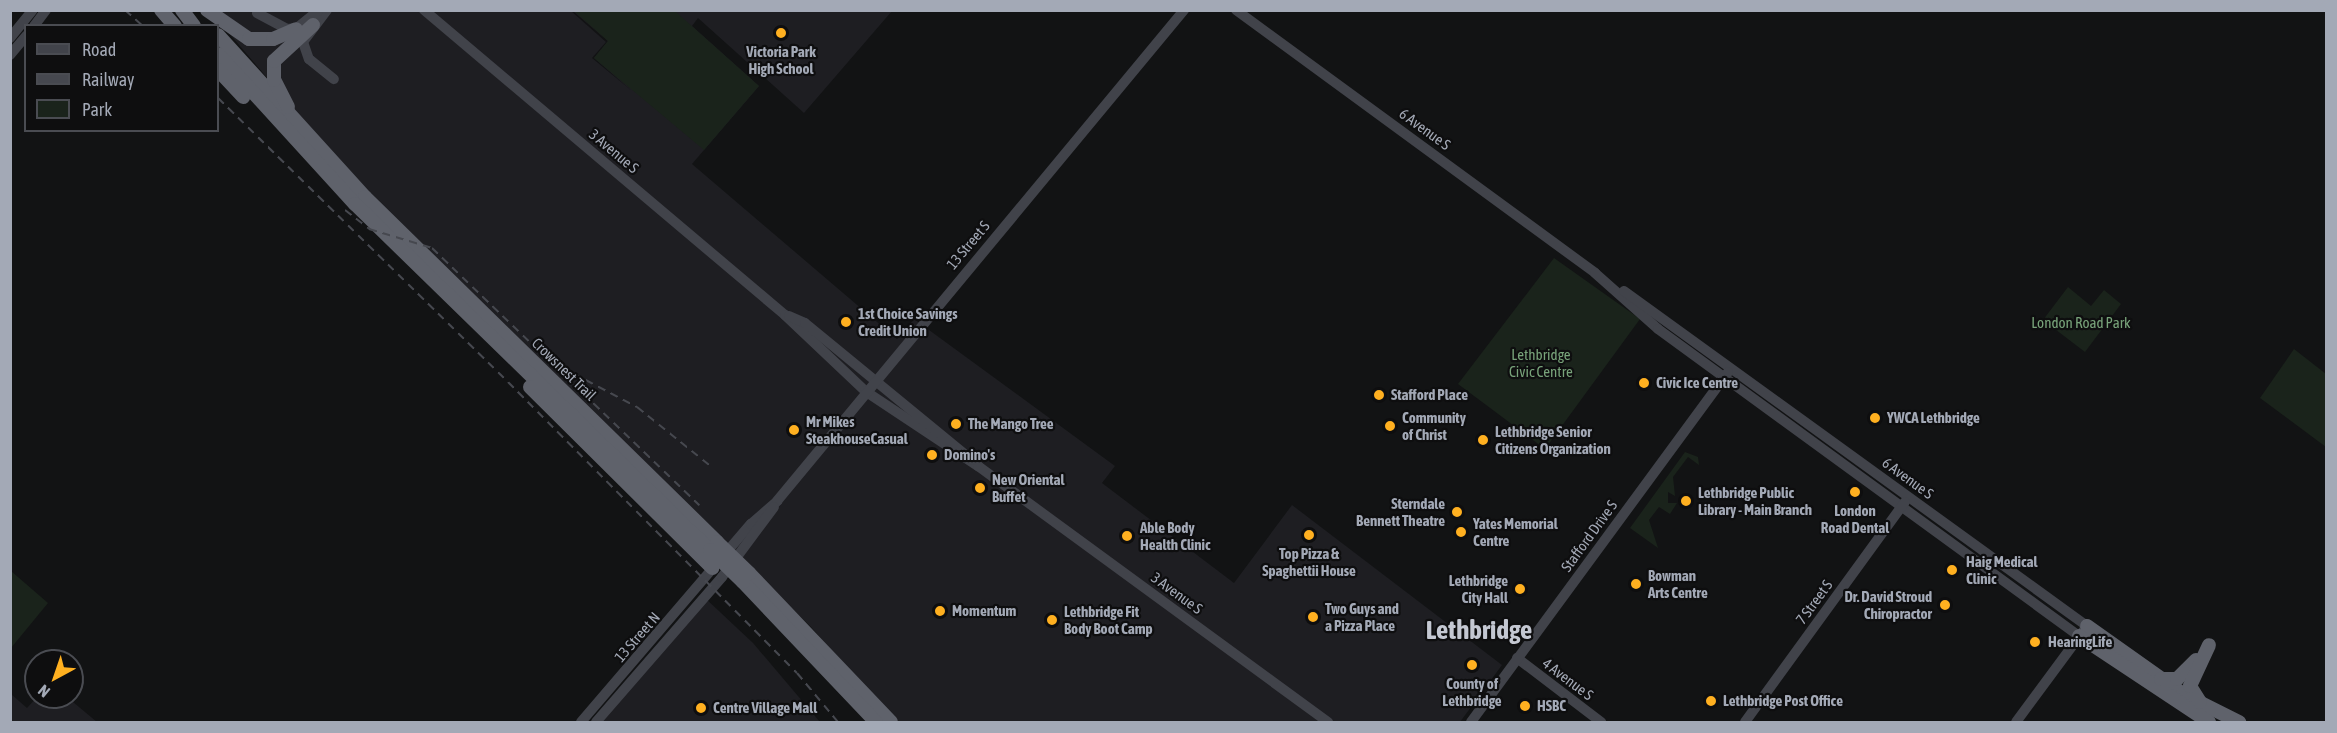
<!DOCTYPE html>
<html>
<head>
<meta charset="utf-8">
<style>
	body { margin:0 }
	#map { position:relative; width:2337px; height:733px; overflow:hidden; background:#121314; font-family:"Asap Condensed",sans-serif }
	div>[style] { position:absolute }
	.built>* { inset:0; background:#1e1e22 }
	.green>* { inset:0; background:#1a231b }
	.secondary>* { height:10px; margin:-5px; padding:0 5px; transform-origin:5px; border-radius:5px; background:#41434a }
	.highway>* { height:14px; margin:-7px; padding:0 7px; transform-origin:7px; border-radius:7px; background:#5f626b }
	.rail>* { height:2px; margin-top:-1px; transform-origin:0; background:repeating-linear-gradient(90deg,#46484f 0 8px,transparent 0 14px) }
	.highway-bridge>* { height:14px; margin:-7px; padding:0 7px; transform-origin:7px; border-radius:7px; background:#5f626b }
	.dots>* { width:16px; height:16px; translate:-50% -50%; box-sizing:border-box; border:3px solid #0e0e0f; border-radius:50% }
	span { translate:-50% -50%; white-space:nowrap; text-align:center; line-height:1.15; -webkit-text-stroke:4.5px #0e0e0f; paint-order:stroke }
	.poi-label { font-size:15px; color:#a3a9b6; font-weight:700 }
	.left { translate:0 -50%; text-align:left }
	.right { translate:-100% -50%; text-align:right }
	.street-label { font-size:15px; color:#a3a9b6 }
	.park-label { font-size:15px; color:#78a37a }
	.town-label { font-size:27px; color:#c4c8d2; font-weight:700 }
	.frame { position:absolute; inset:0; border:12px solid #a3a9b6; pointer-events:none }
	.legend { position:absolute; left:24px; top:24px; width:195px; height:108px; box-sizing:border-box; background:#0e0e0f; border:2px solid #4a4c52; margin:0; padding:8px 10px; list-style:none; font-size:18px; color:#a3a9b6 }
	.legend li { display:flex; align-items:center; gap:12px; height:30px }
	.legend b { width:30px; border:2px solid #4a4c52 }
	.north { position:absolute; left:24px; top:649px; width:60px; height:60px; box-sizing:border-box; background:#0e0e0f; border:2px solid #4a4c52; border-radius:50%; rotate:220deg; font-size:16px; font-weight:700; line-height:24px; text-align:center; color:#a3a9b6 }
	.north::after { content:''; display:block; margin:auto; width:21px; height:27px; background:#ffb020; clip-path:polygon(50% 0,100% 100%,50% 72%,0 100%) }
</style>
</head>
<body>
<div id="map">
	<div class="built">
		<i style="clip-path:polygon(210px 11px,571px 11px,606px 42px,592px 58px,632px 91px,594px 58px,608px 41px,573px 11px,892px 11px,804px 113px,698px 18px,692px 26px,759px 86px,692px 164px,897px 339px,914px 319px,1115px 466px,1102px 483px,1234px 583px,1292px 505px,1502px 665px,1460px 722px,895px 722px,811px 627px,365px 192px)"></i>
		<i style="clip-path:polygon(704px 597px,753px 643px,820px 722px,597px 722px)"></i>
		<i style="clip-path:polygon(11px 694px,27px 708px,37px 697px,67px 697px,97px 722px,11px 722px)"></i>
	</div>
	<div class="green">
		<i style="clip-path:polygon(574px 11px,675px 11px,759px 86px,704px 150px,594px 58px,608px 41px)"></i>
		<i style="clip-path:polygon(1554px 258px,1640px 319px,1545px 449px,1458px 384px)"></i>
		<i style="clip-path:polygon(2068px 287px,2091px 306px,2104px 290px,2121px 304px,2085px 352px,2043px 320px)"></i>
		<i style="clip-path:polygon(2294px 349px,2326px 374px,2326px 447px,2260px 398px)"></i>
		<i style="clip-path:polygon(1685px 452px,1698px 457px,1699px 465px,1688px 457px,1673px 477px,1675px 496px,1668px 492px,1668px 503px,1677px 503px,1670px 514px,1659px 507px,1649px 520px,1658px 548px,1630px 528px)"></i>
		<i style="clip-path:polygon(11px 571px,48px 603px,11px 648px)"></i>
	</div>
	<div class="secondary">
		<i style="left:327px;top:10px;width:40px;rotate:127deg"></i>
		<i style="left:303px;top:42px;width:18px;rotate:71deg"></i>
		<i style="left:309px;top:59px;width:32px;rotate:39deg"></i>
		<i style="left:424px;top:10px;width:473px;rotate:40.2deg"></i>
		<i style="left:785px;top:315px;width:110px;rotate:43.5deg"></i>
		<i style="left:865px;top:391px;width:136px;rotate:33.6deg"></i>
		<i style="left:978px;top:466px;width:434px;rotate:36.2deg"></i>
		<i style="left:1236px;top:10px;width:445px;rotate:36.2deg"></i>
		<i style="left:1595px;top:273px;width:84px;rotate:41.6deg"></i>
		<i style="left:1658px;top:329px;width:521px;rotate:36.1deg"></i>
		<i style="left:257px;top:13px;width:34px;rotate:28deg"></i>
		<i style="left:287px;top:29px;width:10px;rotate:-6deg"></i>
		<i style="left:297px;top:28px;width:27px;rotate:-39deg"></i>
		<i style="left:34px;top:26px;width:20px;rotate:-53deg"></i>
		<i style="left:10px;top:38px;width:36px;rotate:-51deg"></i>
		<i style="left:10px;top:55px;width:25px;rotate:-50deg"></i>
		<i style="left:1624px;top:291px;width:571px;rotate:35.89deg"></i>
		<i style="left:2087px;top:626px;width:119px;rotate:126.5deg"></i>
		<i style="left:789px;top:316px;width:17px;rotate:24deg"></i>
		<i style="left:805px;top:323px;width:216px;rotate:39.4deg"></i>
		<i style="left:1517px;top:658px;width:106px;rotate:37.3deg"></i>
		<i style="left:581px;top:722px;width:261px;rotate:-49.4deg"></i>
		<i style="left:751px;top:524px;width:35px;rotate:-41deg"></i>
		<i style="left:777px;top:501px;width:638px;rotate:-50.34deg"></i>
		<i style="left:596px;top:722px;width:192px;rotate:-49deg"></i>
		<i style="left:722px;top:577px;width:87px;rotate:-53.4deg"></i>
		<i style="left:1471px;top:722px;width:434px;rotate:-53.7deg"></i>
		<i style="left:1745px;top:722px;width:272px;rotate:-54deg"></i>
	</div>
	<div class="highway">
		<i style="left:161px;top:10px;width:21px;rotate:49deg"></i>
		<i style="left:182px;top:10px;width:20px;rotate:53deg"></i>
		<i style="left:207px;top:10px;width:51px;rotate:34.6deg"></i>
		<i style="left:249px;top:39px;width:24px"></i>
		<i style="left:273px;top:39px;width:25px;rotate:-23deg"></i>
		<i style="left:218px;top:35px;width:219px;rotate:47.8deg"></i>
		<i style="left:365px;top:197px;width:493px;rotate:44.4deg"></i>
		<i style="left:218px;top:54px;width:203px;rotate:47.6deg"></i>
		<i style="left:355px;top:204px;width:496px;rotate:44.3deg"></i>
		<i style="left:218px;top:70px;width:37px;rotate:47deg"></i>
		<i style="left:288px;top:107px;width:30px;rotate:-117deg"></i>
		<i style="left:274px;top:80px;width:19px;rotate:-90deg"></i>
		<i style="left:274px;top:61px;width:53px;rotate:-42.7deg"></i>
		<i style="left:530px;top:387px;width:257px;rotate:44.8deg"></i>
		<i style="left:749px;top:573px;width:206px;rotate:46.4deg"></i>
		<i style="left:743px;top:582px;width:193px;rotate:46.5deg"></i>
		<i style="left:2087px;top:626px;width:118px;rotate:35.3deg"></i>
		<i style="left:2183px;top:694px;width:63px;rotate:26.6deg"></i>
		<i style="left:2079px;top:636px;width:156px;rotate:33.5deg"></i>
		<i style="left:2161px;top:679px;width:16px"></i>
		<i style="left:2177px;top:679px;width:27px;rotate:-45deg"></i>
		<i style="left:2200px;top:702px;width:19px;rotate:-122deg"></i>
		<i style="left:2190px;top:686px;width:45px;rotate:-65.1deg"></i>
	</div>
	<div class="rail">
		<i style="left:125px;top:10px;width:24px;rotate:42deg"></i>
		<i style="left:218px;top:98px;width:406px;rotate:44.4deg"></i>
		<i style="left:508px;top:382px;width:410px;rotate:45.2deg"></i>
		<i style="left:797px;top:673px;width:64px;rotate:50.1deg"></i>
		<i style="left:345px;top:210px;width:31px;rotate:38deg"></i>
		<i style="left:369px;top:229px;width:66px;rotate:16.8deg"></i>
		<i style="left:432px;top:248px;width:371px;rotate:43.9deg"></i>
		<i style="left:561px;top:367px;width:86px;rotate:27.8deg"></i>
		<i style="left:637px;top:407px;width:97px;rotate:38.8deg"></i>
	</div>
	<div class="highway-bridge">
		<i style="left:717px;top:542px;width:45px;rotate:44.1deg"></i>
		<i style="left:710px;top:550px;width:46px;rotate:44.1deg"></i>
	</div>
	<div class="dots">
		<i style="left:781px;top:33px;background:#ffb020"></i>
		<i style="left:846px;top:322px;background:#ffb020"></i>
		<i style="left:1644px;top:383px;background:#ffb020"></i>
		<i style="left:1379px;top:395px;background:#ffb020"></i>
		<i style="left:1875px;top:418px;background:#ffb020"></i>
		<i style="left:956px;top:424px;background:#ffb020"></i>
		<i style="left:1390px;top:426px;background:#ffb020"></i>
		<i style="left:794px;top:430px;background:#ffb020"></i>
		<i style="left:1483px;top:440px;background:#ffb020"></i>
		<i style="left:932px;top:455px;background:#ffb020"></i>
		<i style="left:980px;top:488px;background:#ffb020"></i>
		<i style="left:1855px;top:492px;background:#ffb020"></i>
		<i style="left:1686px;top:501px;background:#ffb020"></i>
		<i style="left:1457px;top:512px;background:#ffb020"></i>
		<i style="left:1461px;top:532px;background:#ffb020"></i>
		<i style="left:1309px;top:535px;background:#ffb020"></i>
		<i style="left:1127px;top:536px;background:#ffb020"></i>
		<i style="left:1952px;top:570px;background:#ffb020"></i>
		<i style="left:1636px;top:584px;background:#ffb020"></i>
		<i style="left:1520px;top:589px;background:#ffb020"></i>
		<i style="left:1945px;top:605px;background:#ffb020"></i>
		<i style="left:940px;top:611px;background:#ffb020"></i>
		<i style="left:1313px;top:617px;background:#ffb020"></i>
		<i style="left:1052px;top:620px;background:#ffb020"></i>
		<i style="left:2035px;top:642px;background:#ffb020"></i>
		<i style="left:1472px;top:665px;background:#ffb020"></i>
		<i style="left:1711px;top:701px;background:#ffb020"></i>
		<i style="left:1525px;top:706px;background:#ffb020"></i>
		<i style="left:701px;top:708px;background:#ffb020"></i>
	</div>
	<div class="poi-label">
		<span style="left:781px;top:60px">Victoria Park<br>High School</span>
		<span class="left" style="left:858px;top:322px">1st Choice Savings<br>Credit Union</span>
		<span class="left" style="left:1656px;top:383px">Civic Ice Centre</span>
		<span class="left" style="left:1391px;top:395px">Stafford Place</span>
		<span class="left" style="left:1402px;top:426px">Community<br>of Christ</span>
		<span class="left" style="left:1887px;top:418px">YWCA Lethbridge</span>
		<span class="left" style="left:806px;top:430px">Mr Mikes<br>SteakhouseCasual</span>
		<span class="left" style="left:968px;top:424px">The Mango Tree</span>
		<span class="left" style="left:1495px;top:440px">Lethbridge Senior<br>Citizens Organization</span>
		<span class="left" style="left:944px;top:455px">Domino's</span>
		<span class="left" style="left:992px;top:488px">New Oriental<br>Buffet</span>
		<span class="left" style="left:1698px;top:501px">Lethbridge Public<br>Library - Main Branch</span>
		<span class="right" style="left:1445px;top:512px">Sterndale<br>Bennett Theatre</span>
		<span style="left:1855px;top:519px">London<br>Road Dental</span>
		<span class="left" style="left:1473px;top:532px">Yates Memorial<br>Centre</span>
		<span class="left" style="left:1140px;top:536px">Able Body<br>Health Clinic</span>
		<span style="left:1309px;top:562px">Top Pizza &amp;<br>Spaghettii House</span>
		<span class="left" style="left:1966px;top:570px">Haig Medical<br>Clinic</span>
		<span class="left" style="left:1648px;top:584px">Bowman<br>Arts Centre</span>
		<span class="right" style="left:1508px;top:589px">Lethbridge<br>City Hall</span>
		<span class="right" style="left:1932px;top:605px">Dr. David Stroud<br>Chiropractor</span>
		<span class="left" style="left:1325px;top:617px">Two Guys and<br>a Pizza Place</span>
		<span class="left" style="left:952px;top:611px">Momentum</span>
		<span class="left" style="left:1064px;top:620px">Lethbridge Fit<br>Body Boot Camp</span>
		<span class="left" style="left:2048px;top:642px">HearingLife</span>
		<span style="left:1472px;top:692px">County of<br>Lethbridge</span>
		<span class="left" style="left:1723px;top:701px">Lethbridge Post Office</span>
		<span class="left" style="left:1537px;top:706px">HSBC</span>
		<span class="left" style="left:713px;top:708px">Centre Village Mall</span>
	</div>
	<div class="street-label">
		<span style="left:1425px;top:129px;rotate:36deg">6 Avenue S</span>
		<span style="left:614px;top:151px;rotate:40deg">3 Avenue S</span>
		<span style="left:968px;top:245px;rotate:-50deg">13 Street S</span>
		<span style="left:564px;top:369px;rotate:44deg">Crowsnest Trail</span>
		<span style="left:1908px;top:478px;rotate:36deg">6 Avenue S</span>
		<span style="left:1589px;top:536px;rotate:-54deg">Stafford Drive S</span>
		<span style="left:1177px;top:593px;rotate:36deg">3 Avenue S</span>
		<span style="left:1814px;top:602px;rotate:-54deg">7 Street S</span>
		<span style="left:637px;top:637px;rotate:-49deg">13 Street N</span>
		<span style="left:1568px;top:679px;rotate:37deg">4 Avenue S</span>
	</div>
	<div class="park-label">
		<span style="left:2081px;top:323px">London Road Park</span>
		<span style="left:1541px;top:363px">Lethbridge<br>Civic Centre</span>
	</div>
	<div class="town-label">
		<span style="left:1479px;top:630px">Lethbridge</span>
	</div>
	<div class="frame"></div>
	<ul class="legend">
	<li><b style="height:8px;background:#41434a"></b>Road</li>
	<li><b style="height:8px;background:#46484f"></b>Railway</li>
	<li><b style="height:16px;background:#1a231b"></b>Park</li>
	</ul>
	<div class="north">N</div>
</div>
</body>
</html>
